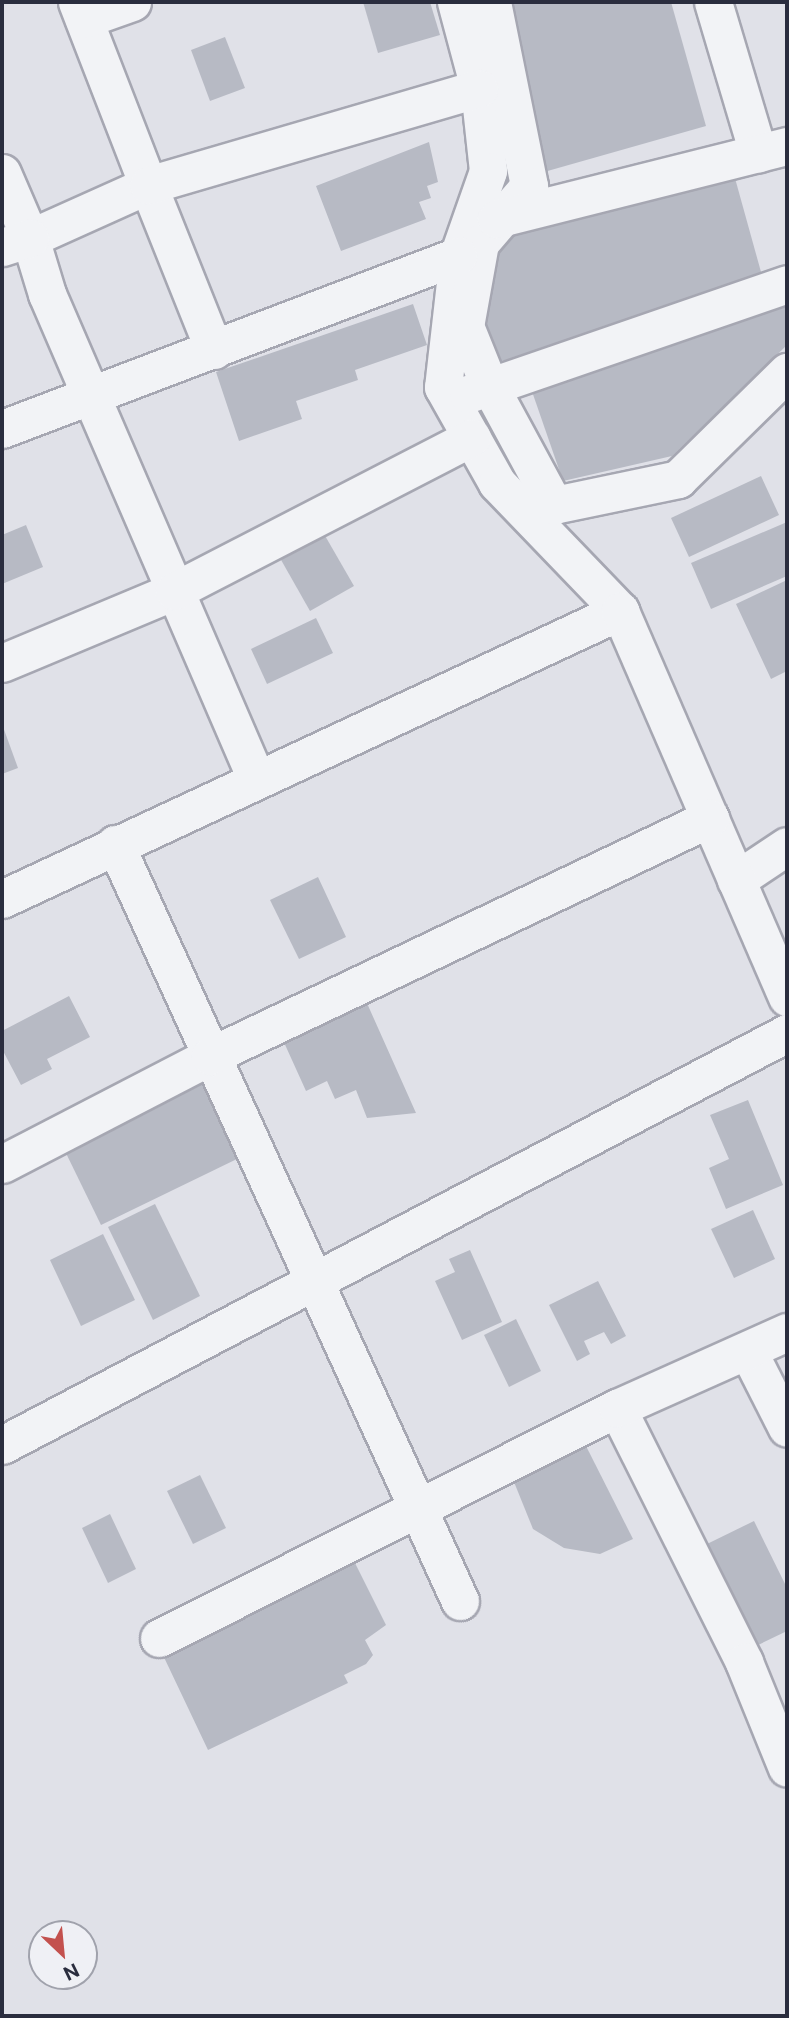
<!DOCTYPE html>
<html>
<head>
<meta charset="utf-8">
<style>
	body { margin:0 }
	#map { position:relative; width:789px; height:2018px; overflow:hidden; background:#e0e1e8; font-family:"Public Sans",sans-serif }
	div>[style] { position:absolute }
	.building>* { inset:0; background:#b7bac4 }
	.roads { filter:drop-shadow(2px 0 #a6a7b2) drop-shadow(-2px 0 #a6a7b2) drop-shadow(0 2px #a6a7b2) drop-shadow(0 -2px #a6a7b2) }
	.minor>* { height:37px; margin:-18.5px; padding:0 18.5px; transform-origin:18.5px; border-radius:18.5px; background:#f2f3f6 }
	span { translate:-50% -50%; white-space:nowrap; text-align:center; line-height:1.15; -webkit-text-stroke:5px #eff0f5; paint-order:stroke }
	.frame { position:absolute; inset:0; border:4px solid #2a2d3e; pointer-events:none }
	.north { position:absolute; left:28px; top:1920px; width:70px; height:70px; box-sizing:border-box; background:#eff0f5; border:2px solid #a0a2ac; border-radius:50%; rotate:154deg; font-size:19px; font-weight:700; line-height:28px; text-align:center; color:#2a2d3e }
	.north::after { content:''; display:block; margin:auto; width:24px; height:32px; background:#c3514e; clip-path:polygon(50% 0,100% 100%,50% 72%,0 100%) }
</style>
</head>
<body>
<div id="map">
	<div class="building">
		<i style="clip-path:polygon(363px 2px,430px 2px,440px 35px,378px 53px)"></i>
		<i style="clip-path:polygon(497px 2px,671px 2px,706px 126px,544px 172px)"></i>
		<i style="clip-path:polygon(225px 37px,245px 88px,210px 101px,191px 50px)"></i>
		<i style="clip-path:polygon(429px 142px,438px 182px,427px 186px,431px 198px,419px 202px,426px 219px,341px 251px,316px 186px)"></i>
		<i style="clip-path:polygon(733px 171px,766px 290px,490px 364px,478px 332px,486px 242px)"></i>
		<i style="clip-path:polygon(787px 293px,787px 345px,672px 456px,563px 481px,527px 377px)"></i>
		<i style="clip-path:polygon(413px 304px,427px 345px,355px 370px,358px 380px,296px 401px,302px 419px,239px 441px,216px 372px)"></i>
		<i style="clip-path:polygon(761px 476px,779px 515px,689px 557px,671px 518px)"></i>
		<i style="clip-path:polygon(787px 522px,787px 576px,711px 609px,691px 563px)"></i>
		<i style="clip-path:polygon(26px 525px,43px 567px,2px 584px,2px 535px)"></i>
		<i style="clip-path:polygon(320px 527px,354px 586px,310px 611px,276px 551px)"></i>
		<i style="clip-path:polygon(787px 580px,787px 671px,771px 679px,736px 604px)"></i>
		<i style="clip-path:polygon(316px 618px,333px 653px,267px 684px,251px 649px)"></i>
		<i style="clip-path:polygon(2px 724px,18px 768px,2px 774px)"></i>
		<i style="clip-path:polygon(318px 877px,346px 937px,299px 959px,270px 900px)"></i>
		<i style="clip-path:polygon(69px 996px,90px 1037px,47px 1059px,52px 1069px,21px 1085px,2px 1049px,2px 1031px)"></i>
		<i style="clip-path:polygon(366px 1001px,416px 1113px,367px 1118px,356px 1090px,335px 1099px,327px 1081px,306px 1091px,282px 1038px)"></i>
		<i style="clip-path:polygon(200px 1078px,239px 1158px,101px 1225px,62px 1145px)"></i>
		<i style="clip-path:polygon(748px 1100px,783px 1185px,726px 1209px,709px 1168px,729px 1159px,710px 1115px)"></i>
		<i style="clip-path:polygon(155px 1204px,200px 1296px,153px 1320px,108px 1227px)"></i>
		<i style="clip-path:polygon(753px 1210px,775px 1259px,734px 1278px,711px 1229px)"></i>
		<i style="clip-path:polygon(103px 1234px,135px 1300px,81px 1326px,50px 1260px)"></i>
		<i style="clip-path:polygon(470px 1250px,502px 1322px,462px 1340px,435px 1281px,455px 1272px,449px 1259px)"></i>
		<i style="clip-path:polygon(598px 1281px,626px 1336px,611px 1344px,604px 1332px,584px 1341px,590px 1354px,577px 1361px,549px 1305px)"></i>
		<i style="clip-path:polygon(516px 1319px,541px 1371px,509px 1387px,484px 1335px)"></i>
		<i style="clip-path:polygon(586px 1446px,633px 1539px,600px 1554px,564px 1548px,533px 1529px,514px 1482px)"></i>
		<i style="clip-path:polygon(200px 1475px,226px 1528px,193px 1544px,167px 1491px)"></i>
		<i style="clip-path:polygon(110px 1514px,136px 1569px,108px 1583px,82px 1528px)"></i>
		<i style="clip-path:polygon(754px 1521px,787px 1588px,787px 1631px,756px 1646px,707px 1544px)"></i>
		<i style="clip-path:polygon(353px 1559px,386px 1625px,365px 1640px,373px 1655px,366px 1664px,344px 1675px,348px 1683px,208px 1750px,161px 1651px)"></i>
	</div>
	<div class="roads">
		<div class="minor">
			<i style="left:77px;top:2px;width:196px;rotate:68.8deg"></i>
			<i style="left:148px;top:185px;width:129px;rotate:155.8deg"></i>
			<i style="left:30px;top:238px;width:59px;rotate:73.1deg"></i>
			<i style="left:47px;top:294px;width:525px;rotate:66.66deg"></i>
			<i style="left:456px;top:2px;width:89px;rotate:75deg"></i>
			<i style="left:479px;top:88px;width:83px;rotate:83.8deg"></i>
			<i style="left:488px;top:171px;width:90px;rotate:109.4deg"></i>
			<i style="left:458px;top:256px;width:132px;rotate:96.5deg"></i>
			<i style="left:443px;top:387px;width:110px;rotate:60.6deg"></i>
			<i style="left:497px;top:483px;width:178px;rotate:46.1deg"></i>
			<i style="left:492px;top:2px;width:188px;rotate:78.6deg"></i>
			<i style="left:529px;top:186px;width:75px;rotate:130.7deg"></i>
			<i style="left:480px;top:243px;width:84px;rotate:100.2deg"></i>
			<i style="left:465px;top:326px;width:61px;rotate:68deg"></i>
			<i style="left:488px;top:383px;width:139px;rotate:61.6deg"></i>
			<i style="left:713px;top:2px;width:158px;rotate:73.4deg"></i>
			<i style="left:84px;top:19px;width:51px;rotate:-19.5deg"></i>
			<i style="left:2px;top:173px;width:71px;rotate:66.7deg"></i>
			<i style="left:30px;top:238px;width:29px;rotate:162deg"></i>
			<i style="left:496px;top:219px;width:300px;rotate:-14.1deg"></i>
			<i style="left:214px;top:350px;width:178px;rotate:-111.8deg"></i>
			<i style="left:148px;top:185px;width:345px;rotate:-16.3deg"></i>
			<i style="left:468px;top:394px;width:337px;rotate:-19deg"></i>
			<i style="left:2px;top:429px;width:488px;rotate:-20.8deg"></i>
			<i style="left:554px;top:505px;width:127px;rotate:-11.8deg"></i>
			<i style="left:678px;top:479px;width:153px;rotate:-44.5deg"></i>
			<i style="left:2px;top:663px;width:186px;rotate:-22.7deg"></i>
			<i style="left:174px;top:591px;width:335px;rotate:-27.3deg"></i>
			<i style="left:115px;top:844px;width:832px;rotate:65.5deg"></i>
			<i style="left:736px;top:880px;width:61px;rotate:-33.7deg"></i>
			<i style="left:2px;top:899px;width:682px;rotate:-24.99deg"></i>
			<i style="left:620px;top:611px;width:421px;rotate:66.6deg"></i>
			<i style="left:2px;top:1164px;width:234px;rotate:-27.4deg"></i>
			<i style="left:210px;top:1056px;width:554px;rotate:-25.45deg"></i>
			<i style="left:748px;top:1351px;width:86px;rotate:63.1deg"></i>
			<i style="left:617px;top:1408px;width:284px;rotate:63.4deg"></i>
			<i style="left:744px;top:1662px;width:114px;rotate:67.9deg"></i>
			<i style="left:2px;top:1445px;width:887px;rotate:-27.69deg"></i>
			<i style="left:159px;top:1638px;width:513px;rotate:-26.67deg"></i>
			<i style="left:617px;top:1408px;width:186px;rotate:-24.1deg"></i>
		</div>
	</div>
	<div class="frame"></div>
	<div class="north">N</div>
</div>
</body>
</html>
